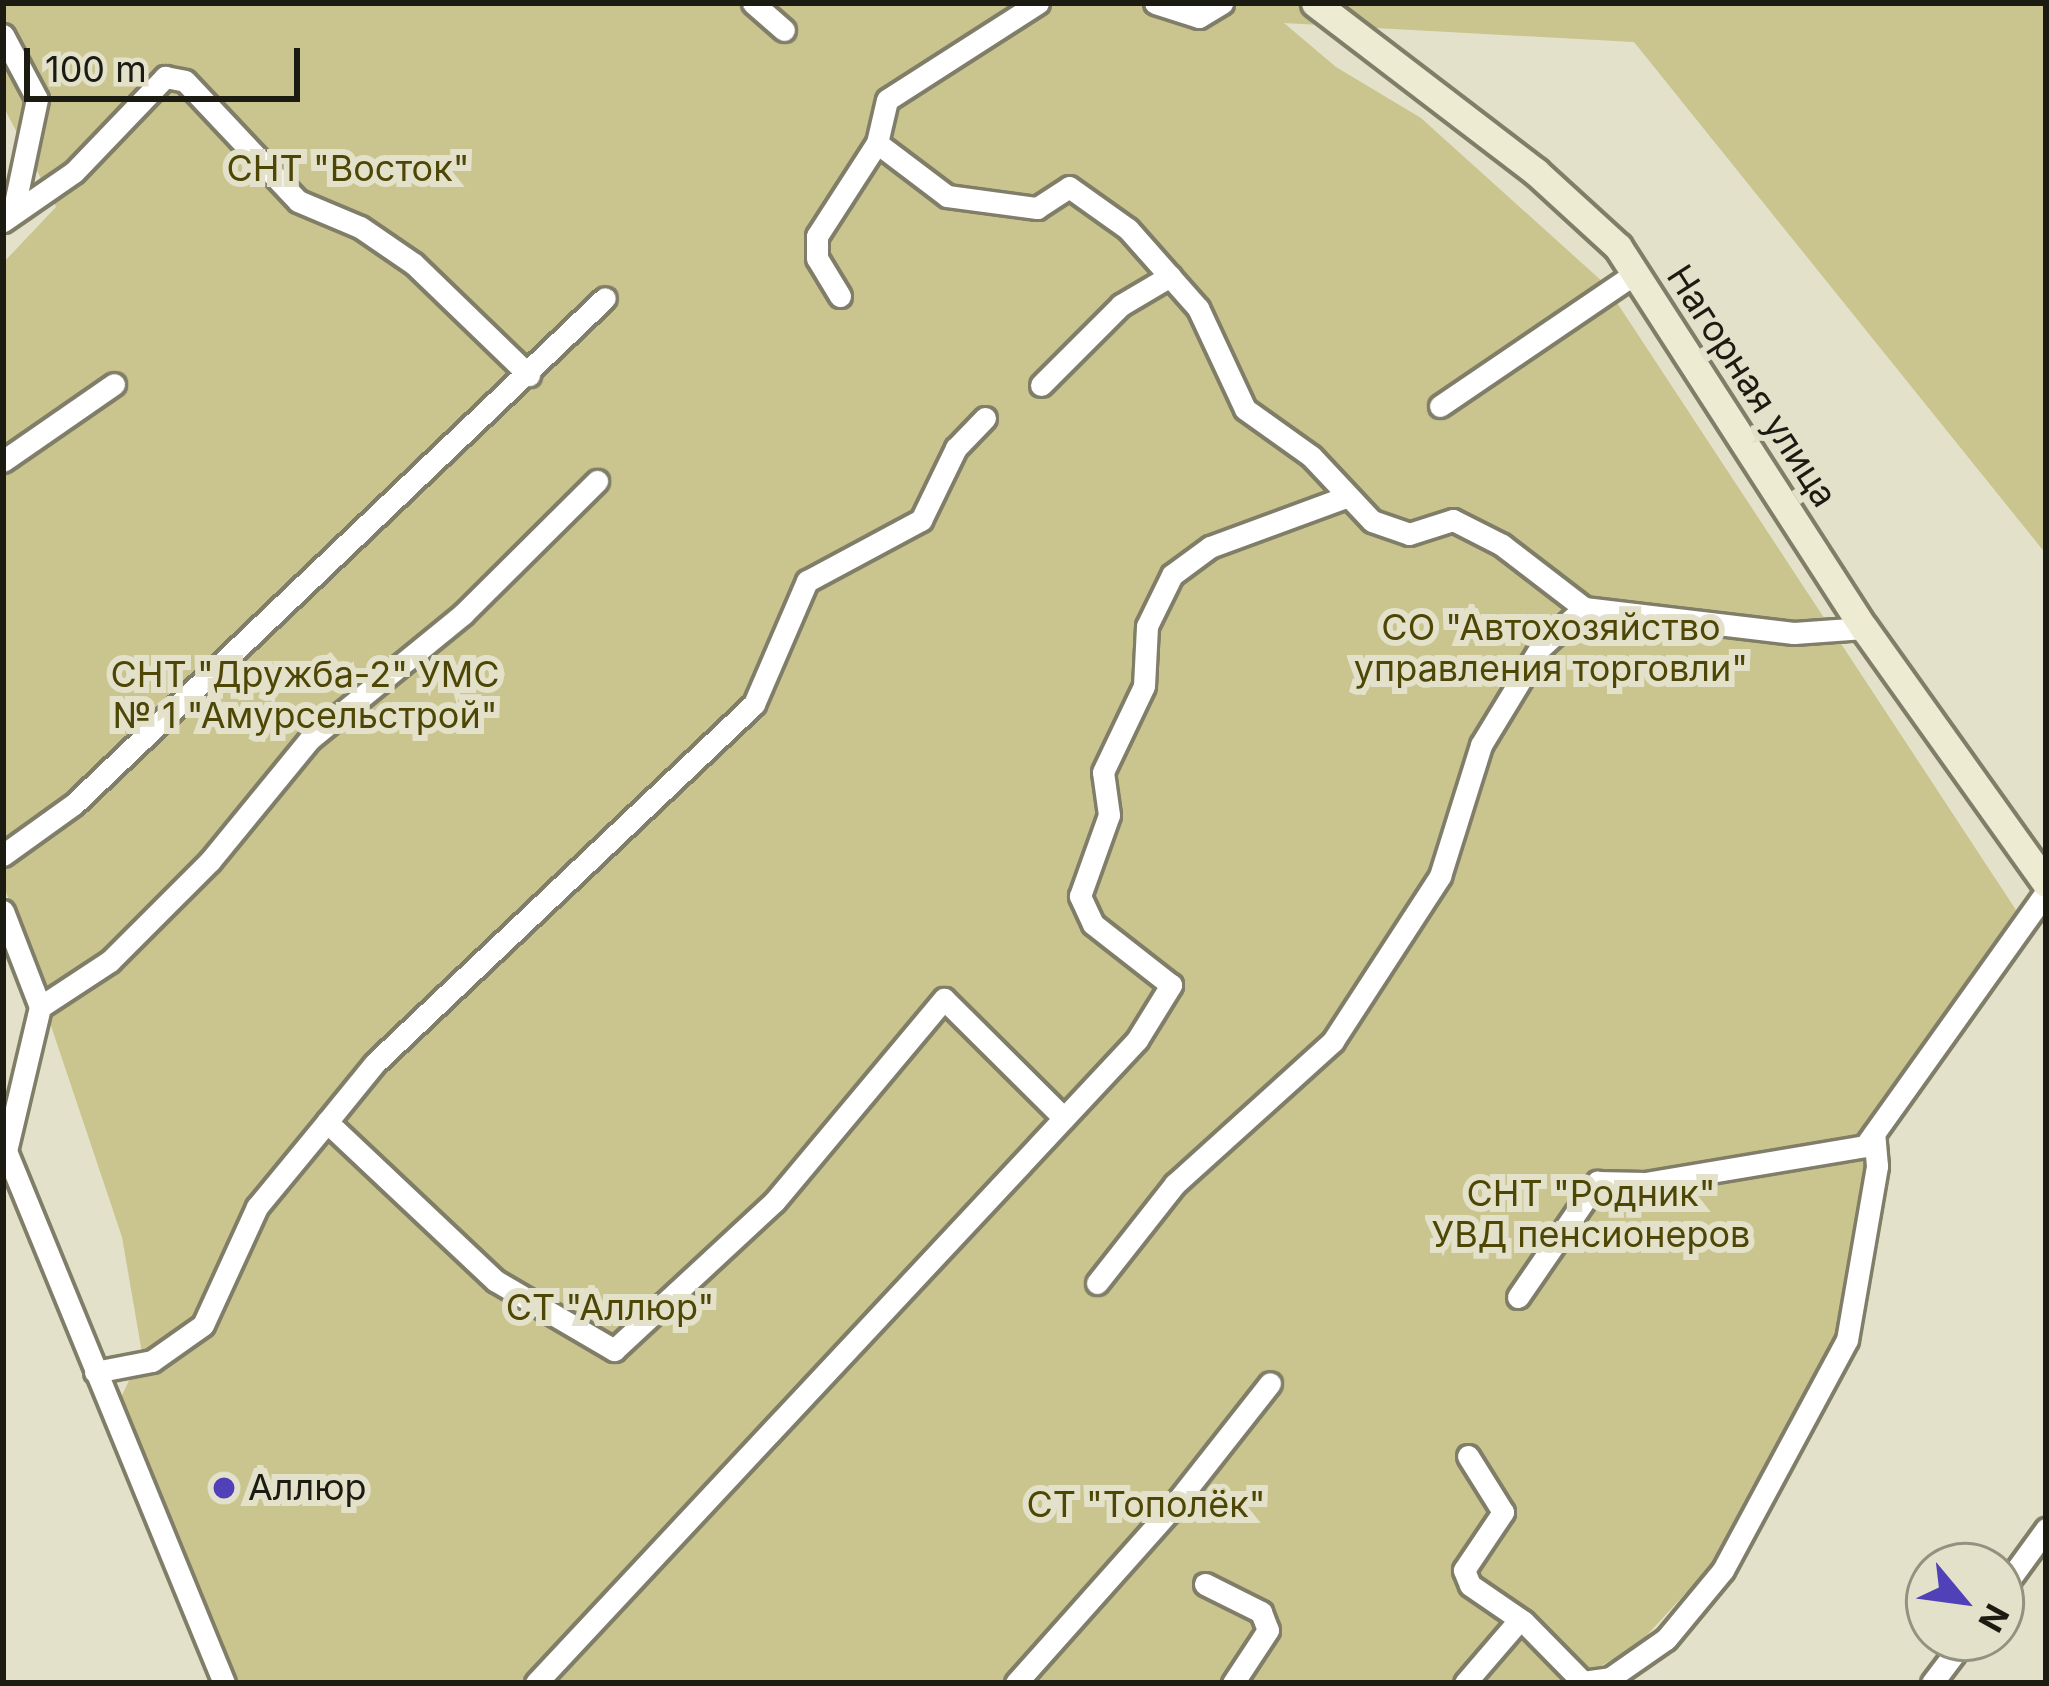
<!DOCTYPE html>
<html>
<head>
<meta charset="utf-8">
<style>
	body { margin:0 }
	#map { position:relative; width:2049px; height:1686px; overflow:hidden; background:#e3e1c9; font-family:Inter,sans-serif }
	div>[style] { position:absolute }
	.green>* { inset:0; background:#cac48e }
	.roads { filter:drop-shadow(3px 0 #807e68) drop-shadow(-3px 0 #807e68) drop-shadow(0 3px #807e68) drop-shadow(0 -3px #807e68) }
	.street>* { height:21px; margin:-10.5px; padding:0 10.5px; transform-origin:10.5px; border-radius:10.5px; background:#fff }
	.secondary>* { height:27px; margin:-13.5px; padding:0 13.5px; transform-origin:13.5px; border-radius:13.5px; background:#eeebd3 }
	.dots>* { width:33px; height:33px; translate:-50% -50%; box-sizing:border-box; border:6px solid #e3e1c9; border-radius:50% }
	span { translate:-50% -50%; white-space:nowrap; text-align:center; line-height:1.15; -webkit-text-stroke:12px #e3e1c9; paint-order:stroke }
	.park-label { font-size:36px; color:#4d4605 }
	.street-label { font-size:36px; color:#1c1b12 }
	.poi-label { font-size:36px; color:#1c1b12 }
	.left { translate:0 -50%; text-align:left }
	.frame { position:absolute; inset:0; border:6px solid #1c1b12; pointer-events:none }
	.north { position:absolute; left:1905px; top:1542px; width:120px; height:120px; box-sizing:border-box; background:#e3e1c9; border:3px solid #939280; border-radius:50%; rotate:119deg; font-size:33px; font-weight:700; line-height:48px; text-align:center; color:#1c1b12 }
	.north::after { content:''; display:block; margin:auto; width:42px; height:54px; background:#5141b9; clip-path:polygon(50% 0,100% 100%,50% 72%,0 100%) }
	.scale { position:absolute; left:24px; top:48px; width:276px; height:54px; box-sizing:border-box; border:6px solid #1c1b12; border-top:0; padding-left:15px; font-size:36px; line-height:42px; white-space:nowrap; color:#1c1b12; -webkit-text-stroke:9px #e3e1c9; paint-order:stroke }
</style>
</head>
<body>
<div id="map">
	<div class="green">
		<i style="clip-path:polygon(3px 3px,2046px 3px,2046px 554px,1634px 42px,1284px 23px,1336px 67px,1421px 118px,1604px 283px,2016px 910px,1887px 1095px,1868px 1161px,1841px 1333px,1717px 1559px,1636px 1647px,1569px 1683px,233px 1683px,117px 1406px,142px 1353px,122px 1237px,3px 883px,3px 263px,56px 207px,3px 106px)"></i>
	</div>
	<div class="roads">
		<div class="street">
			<i style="left:753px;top:3px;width:41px;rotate:41.1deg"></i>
			<i style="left:1038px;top:3px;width:179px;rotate:147.3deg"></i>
			<i style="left:887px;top:100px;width:44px;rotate:103.1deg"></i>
			<i style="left:877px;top:143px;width:88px;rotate:37.1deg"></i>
			<i style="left:947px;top:196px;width:91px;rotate:7.6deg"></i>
			<i style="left:1037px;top:208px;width:38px;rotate:-33deg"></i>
			<i style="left:1069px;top:187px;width:72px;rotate:35.4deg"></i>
			<i style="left:1128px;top:229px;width:106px;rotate:48.5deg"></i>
			<i style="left:1198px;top:308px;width:111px;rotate:65deg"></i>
			<i style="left:1245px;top:409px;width:81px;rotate:35.5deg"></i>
			<i style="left:1311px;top:456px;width:89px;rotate:46.8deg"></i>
			<i style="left:1372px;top:521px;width:39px;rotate:19deg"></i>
			<i style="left:1409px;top:534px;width:46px;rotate:-17.7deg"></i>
			<i style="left:1453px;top:520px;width:55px;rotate:27deg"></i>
			<i style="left:1502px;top:545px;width:103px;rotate:37.5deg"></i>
			<i style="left:1155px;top:3px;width:46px;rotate:17.7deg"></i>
			<i style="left:1199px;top:17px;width:27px;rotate:-31deg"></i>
			<i style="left:3px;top:35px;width:72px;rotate:62deg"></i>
			<i style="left:37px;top:99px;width:111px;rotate:101.9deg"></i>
			<i style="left:3px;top:221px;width:86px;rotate:-34.6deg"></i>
			<i style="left:74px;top:172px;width:132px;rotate:-46.2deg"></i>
			<i style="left:165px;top:77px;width:20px;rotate:11deg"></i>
			<i style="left:185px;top:81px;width:165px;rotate:46.7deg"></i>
			<i style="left:298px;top:201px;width:67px;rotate:22.8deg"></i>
			<i style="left:360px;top:227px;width:65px;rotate:34.4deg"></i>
			<i style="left:414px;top:264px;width:160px;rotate:44deg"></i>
			<i style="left:840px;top:296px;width:44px;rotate:-121.2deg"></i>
			<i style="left:817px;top:258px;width:22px;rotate:-90deg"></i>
			<i style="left:817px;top:236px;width:111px;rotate:-57.2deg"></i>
			<i style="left:1041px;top:385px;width:113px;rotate:-45deg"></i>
			<i style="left:1121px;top:305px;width:57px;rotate:-30.6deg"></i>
			<i style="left:1440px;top:406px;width:237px;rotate:-34.2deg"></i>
			<i style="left:985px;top:418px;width:42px;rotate:134deg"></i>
			<i style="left:956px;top:448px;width:80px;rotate:115.9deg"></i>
			<i style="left:921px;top:520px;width:129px;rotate:151.8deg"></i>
			<i style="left:807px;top:581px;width:134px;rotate:113.3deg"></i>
			<i style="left:754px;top:704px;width:522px;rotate:136.55deg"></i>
			<i style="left:375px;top:1063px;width:76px;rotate:129.1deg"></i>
			<i style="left:327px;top:1122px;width:232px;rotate:43.3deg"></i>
			<i style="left:496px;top:1281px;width:137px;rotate:30.3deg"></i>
			<i style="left:614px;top:1350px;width:218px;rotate:-42.8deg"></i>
			<i style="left:774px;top:1202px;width:265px;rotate:-50.1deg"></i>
			<i style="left:944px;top:999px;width:169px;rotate:44.8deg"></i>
			<i style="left:3px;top:461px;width:135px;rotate:-34.7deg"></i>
			<i style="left:3px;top:855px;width:87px;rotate:-35.7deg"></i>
			<i style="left:74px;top:804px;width:733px;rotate:-43.62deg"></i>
			<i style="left:3px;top:911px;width:103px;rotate:68.9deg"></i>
			<i style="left:40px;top:1007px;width:148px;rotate:103.3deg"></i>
			<i style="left:6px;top:1151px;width:575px;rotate:67.72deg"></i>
			<i style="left:40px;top:1007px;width:84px;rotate:-33.3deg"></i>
			<i style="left:110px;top:961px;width:141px;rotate:-45deg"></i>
			<i style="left:210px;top:861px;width:158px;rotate:-50.7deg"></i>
			<i style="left:310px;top:739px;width:198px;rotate:-39.2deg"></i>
			<i style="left:463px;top:614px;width:189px;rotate:-44.8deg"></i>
			<i style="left:1097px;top:1283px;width:126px;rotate:-51.8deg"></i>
			<i style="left:1175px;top:1184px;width:213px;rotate:-42.1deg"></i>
			<i style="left:1333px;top:1041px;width:197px;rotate:-57deg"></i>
			<i style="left:1440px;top:876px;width:137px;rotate:-72.6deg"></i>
			<i style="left:1481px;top:745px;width:114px;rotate:-58.7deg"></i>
			<i style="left:1540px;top:648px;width:59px;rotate:-42.3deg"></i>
			<i style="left:1584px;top:608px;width:211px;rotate:6.8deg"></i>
			<i style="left:1794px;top:633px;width:70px;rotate:-4.1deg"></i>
			<i style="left:1518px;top:1297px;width:140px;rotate:-55.5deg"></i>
			<i style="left:1597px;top:1182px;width:48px;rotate:1.2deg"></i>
			<i style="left:1645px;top:1183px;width:223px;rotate:-9.5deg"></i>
			<i style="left:1865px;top:1146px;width:312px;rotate:-54.5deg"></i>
			<i style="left:95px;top:1372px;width:58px;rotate:-10.9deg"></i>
			<i style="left:152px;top:1361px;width:62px;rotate:-35.2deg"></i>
			<i style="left:203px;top:1325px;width:130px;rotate:-65.4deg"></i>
			<i style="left:257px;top:1207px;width:110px;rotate:-50.5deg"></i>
			<i style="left:1468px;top:1456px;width:66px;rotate:58deg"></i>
			<i style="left:1503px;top:1512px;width:70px;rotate:123.9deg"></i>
			<i style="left:1464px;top:1570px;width:16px;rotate:68deg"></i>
			<i style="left:1470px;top:1585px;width:65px;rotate:34.4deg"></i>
			<i style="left:1524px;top:1622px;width:84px;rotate:45.5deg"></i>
			<i style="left:1583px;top:1682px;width:27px;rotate:-8deg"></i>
			<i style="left:1610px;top:1678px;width:68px;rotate:-34.9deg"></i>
			<i style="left:1666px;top:1639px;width:89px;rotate:-50.4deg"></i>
			<i style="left:1723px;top:1570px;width:261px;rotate:-61.7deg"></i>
			<i style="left:1847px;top:1340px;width:177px;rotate:-80.2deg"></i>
			<i style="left:1877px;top:1166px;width:33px;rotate:-95deg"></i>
			<i style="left:1205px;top:1584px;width:63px;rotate:26.6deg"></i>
			<i style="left:1261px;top:1612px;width:19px;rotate:69deg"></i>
			<i style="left:1268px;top:1630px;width:64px;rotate:123.4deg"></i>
			<i style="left:2001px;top:1591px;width:77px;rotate:-54deg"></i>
			<i style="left:536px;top:1683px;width:880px;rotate:-46.93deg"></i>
			<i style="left:1137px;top:1040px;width:65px;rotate:-58.3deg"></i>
			<i style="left:1171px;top:985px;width:99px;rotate:-142deg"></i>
			<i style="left:1093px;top:924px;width:31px;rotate:-115deg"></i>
			<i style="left:1080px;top:896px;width:86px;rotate:-70.3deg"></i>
			<i style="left:1109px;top:815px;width:43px;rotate:-97.9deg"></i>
			<i style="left:1103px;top:772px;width:95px;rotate:-64.5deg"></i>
			<i style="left:1144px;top:686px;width:60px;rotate:-87.1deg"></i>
			<i style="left:1147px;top:626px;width:57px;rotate:-63.9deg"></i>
			<i style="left:1172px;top:575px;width:47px;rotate:-36.4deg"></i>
			<i style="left:1210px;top:547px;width:145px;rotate:-20.2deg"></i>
			<i style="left:1016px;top:1683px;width:233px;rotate:-48.3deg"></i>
			<i style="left:1171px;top:1509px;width:160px;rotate:-51.8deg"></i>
			<i style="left:1465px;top:1683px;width:84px;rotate:-49.3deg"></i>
			<i style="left:1932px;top:1683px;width:56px;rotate:-52.9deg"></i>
		</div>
		<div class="secondary">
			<i style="left:1315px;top:3px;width:278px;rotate:37.4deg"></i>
			<i style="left:1536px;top:172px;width:111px;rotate:42.4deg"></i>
			<i style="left:1618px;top:247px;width:454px;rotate:57.2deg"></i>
			<i style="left:1864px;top:628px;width:313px;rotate:54.5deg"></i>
		</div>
	</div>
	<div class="dots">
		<i style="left:224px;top:1488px;background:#5141b9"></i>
	</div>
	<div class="park-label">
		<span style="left:348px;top:169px">СНТ "Восток"</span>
		<span style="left:1551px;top:648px">СО "Автохозяйство<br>управления торговли"</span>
		<span style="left:305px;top:695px">СНТ "Дружба-2" УМС<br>№ 1 "Амурсельстрой"</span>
		<span style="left:1591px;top:1214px">СНТ "Родник"<br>УВД пенсионеров</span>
		<span style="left:610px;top:1308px">СТ "Аллюр"</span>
		<span style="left:1146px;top:1505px">СТ "Тополёк"</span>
	</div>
	<div class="street-label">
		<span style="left:1752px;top:386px;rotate:57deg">Нагорная улица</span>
	</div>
	<div class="poi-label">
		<span class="left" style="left:248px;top:1488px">Аллюр</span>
	</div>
	<div class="frame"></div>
	<div class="north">N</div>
	<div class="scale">100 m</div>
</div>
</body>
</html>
